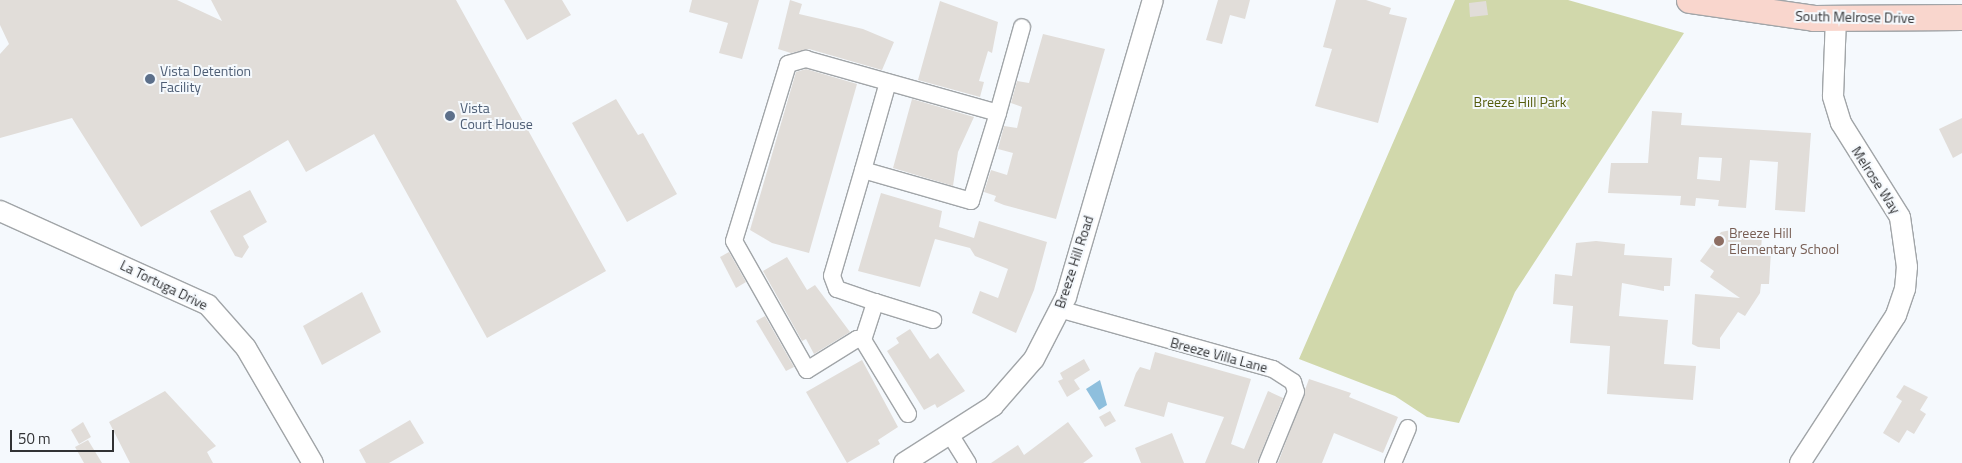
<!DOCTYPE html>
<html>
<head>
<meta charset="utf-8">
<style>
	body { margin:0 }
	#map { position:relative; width:1962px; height:463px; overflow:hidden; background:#f5f9fd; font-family:"Titillium Web",sans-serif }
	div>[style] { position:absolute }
	.green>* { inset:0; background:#d1d8ab }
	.water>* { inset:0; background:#8ebfdd }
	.building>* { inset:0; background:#e1ddd9 }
	.roads { filter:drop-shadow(1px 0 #a1a5a8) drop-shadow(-1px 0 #a1a5a8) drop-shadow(0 1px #a1a5a8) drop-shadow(0 -1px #a1a5a8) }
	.minor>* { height:16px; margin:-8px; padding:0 8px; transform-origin:8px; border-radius:8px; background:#fff }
	.tertiary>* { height:20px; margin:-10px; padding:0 10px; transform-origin:10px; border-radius:10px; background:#fff }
	.primary>* { height:25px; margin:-12.5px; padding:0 12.5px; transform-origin:12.5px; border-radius:12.5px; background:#f9d6cd }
	.dots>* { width:14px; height:14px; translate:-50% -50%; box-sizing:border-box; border:2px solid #f5f9fd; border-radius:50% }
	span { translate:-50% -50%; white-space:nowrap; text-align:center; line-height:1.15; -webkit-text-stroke:4px #f5f9fd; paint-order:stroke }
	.street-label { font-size:14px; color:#313234 }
	.service-label { font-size:14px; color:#4e5e75 }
	.left { translate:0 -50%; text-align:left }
	.park-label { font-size:14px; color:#565d0d }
	.education-label { font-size:14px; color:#785e54 }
	.scale { position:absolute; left:10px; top:430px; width:104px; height:22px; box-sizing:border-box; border:2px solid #313234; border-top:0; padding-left:6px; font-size:15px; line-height:18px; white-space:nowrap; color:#313234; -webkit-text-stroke:4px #f5f9fd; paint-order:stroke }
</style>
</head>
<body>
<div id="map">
	<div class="green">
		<i style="clip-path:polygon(1455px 0,1568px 0,1684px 33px,1515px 292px,1459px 423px,1427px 417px,1395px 396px,1299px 359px)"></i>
	</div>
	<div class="water">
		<i style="clip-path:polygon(1100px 380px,1107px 405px,1099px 410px,1086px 389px)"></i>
	</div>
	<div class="building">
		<i style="clip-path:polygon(0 0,177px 0,222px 21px,211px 0,456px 0,606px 271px,487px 338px,374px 134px,306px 172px,288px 140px,141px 227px,72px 118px,0 138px,0 54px,9px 44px,0 25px)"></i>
		<i style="clip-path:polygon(504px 0,562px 0,571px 15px,527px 40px)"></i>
		<i style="clip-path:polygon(692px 0,759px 0,742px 59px,719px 53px,728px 23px,689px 12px)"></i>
		<i style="clip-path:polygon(790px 0,802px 4px,799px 14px,863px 29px,894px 42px,882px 70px,809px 49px,791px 53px,778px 49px)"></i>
		<i style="clip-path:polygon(1218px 0,1250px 0,1245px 19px,1230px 15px,1222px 44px,1206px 40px)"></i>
		<i style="clip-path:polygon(1336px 0,1366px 0,1391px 8px,1389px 14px,1407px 18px,1378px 123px,1315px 106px,1332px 49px,1323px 47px)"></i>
		<i style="clip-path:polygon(940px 1px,998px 22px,992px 53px,988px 51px,979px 81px,984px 82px,980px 97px,918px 80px)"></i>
		<i style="clip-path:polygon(1486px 1px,1488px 15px,1470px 17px,1469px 3px)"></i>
		<i style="clip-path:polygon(1043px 34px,1105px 49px,1056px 219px,1004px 205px,994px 201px,996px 196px,984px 192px,991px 170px,1007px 175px,1013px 153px,998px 149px,1004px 126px,1017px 128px,1022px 107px,1011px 103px,1017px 81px,1029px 83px)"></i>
		<i style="clip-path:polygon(806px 69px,857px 84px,809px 253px,772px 243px,750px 230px,796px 72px)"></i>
		<i style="clip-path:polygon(616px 99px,638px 135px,643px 133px,677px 194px,627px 222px,572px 123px)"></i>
		<i style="clip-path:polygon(912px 99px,974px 117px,958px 152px,953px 186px,893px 168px)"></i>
		<i style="clip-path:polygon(evenodd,1652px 111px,1682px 113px,1681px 125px,1811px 133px,1805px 212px,1775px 210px,1778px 162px,1750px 160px,1746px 208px,1718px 206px,1719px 200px,1696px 198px,1695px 206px,1680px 205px,1681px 196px,1608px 193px,1611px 163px,1648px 163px,1652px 111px,1699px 157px,1722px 158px,1720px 181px,1697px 179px,1699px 157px)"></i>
		<i style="clip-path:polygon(1962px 118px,1962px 153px,1953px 158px,1939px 129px)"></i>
		<i style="clip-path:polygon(250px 190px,267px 222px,243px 236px,249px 247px,242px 258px,235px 256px,210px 211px)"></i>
		<i style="clip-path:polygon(881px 193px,942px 211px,939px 227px,974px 238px,979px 221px,1047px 242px,1034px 290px,1016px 333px,972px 313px,980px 291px,998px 298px,1008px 269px,975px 256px,970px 248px,935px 239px,920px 287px,858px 271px)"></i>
		<i style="clip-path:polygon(1731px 230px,1762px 235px,1761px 250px,1771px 251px,1769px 284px,1761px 284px,1760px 293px,1745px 316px,1738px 312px,1720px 338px,1720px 349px,1698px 347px,1692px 344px,1695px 294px,1740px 298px,1710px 277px,1714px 271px,1700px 261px,1721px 232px)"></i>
		<i style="clip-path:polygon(1596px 241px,1625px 244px,1624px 255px,1672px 258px,1670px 286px,1664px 286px,1664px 291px,1622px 283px,1619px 316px,1668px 320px,1664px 364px,1696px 366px,1693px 400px,1607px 394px,1610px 346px,1570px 343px,1573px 306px,1553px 304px,1555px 274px,1572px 276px,1576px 243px)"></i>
		<i style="clip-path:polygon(729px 252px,746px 282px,736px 288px,720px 257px)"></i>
		<i style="clip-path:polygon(787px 257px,807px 290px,815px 285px,850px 332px,814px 354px,806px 339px,802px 341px,763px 271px)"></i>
		<i style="clip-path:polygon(362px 292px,381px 332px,322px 365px,303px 326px)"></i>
		<i style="clip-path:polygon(765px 316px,794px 367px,786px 371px,756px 321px)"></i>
		<i style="clip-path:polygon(910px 329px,930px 359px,938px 353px,965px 391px,937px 408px,935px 404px,924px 410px,887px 351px,899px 343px,896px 338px)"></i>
		<i style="clip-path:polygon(1155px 352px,1251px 379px,1231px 444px,1244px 449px,1268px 391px,1283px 398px,1257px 463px,1205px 463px,1224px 417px,1168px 402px,1164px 417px,1124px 406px,1136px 373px,1140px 367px,1150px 370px)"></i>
		<i style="clip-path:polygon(1084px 359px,1090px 370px,1074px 380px,1080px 389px,1067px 397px,1058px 381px,1063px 379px,1060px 373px)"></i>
		<i style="clip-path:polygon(862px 360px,898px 427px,878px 440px,880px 444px,847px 463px,806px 392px)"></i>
		<i style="clip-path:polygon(1309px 379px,1351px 393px,1349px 397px,1398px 417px,1383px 453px,1334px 433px,1322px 463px,1278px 463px)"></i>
		<i style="clip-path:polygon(1904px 385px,1928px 397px,1920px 410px,1926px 414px,1914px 434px,1907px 430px,1899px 443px,1883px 433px,1902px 401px,1896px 397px)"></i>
		<i style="clip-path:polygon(165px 391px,216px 446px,207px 452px,213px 463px,130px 463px,109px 422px)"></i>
		<i style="clip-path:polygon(1110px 411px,1116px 421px,1105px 427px,1099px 417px)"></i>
		<i style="clip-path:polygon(410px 420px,424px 443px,389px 463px,366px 463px,359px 450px)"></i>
		<i style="clip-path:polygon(83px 422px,91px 437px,79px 444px,71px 430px)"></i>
		<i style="clip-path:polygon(1068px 422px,1093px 456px,1083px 463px,991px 463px,1018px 445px,1024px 455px)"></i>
		<i style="clip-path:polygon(1172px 433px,1184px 463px,1141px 463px,1135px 448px)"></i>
		<i style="clip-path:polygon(88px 440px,102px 463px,84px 463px,75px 447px)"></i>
	</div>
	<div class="roads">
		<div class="minor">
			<i style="left:998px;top:113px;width:89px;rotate:-74.4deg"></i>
			<i style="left:863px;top:170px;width:91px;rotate:-74.1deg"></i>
			<i style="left:1059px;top:309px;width:222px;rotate:15.7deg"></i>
			<i style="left:1273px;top:369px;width:24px;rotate:33deg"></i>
			<i style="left:1293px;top:382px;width:10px;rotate:73deg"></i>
			<i style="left:1296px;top:392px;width:77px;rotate:112.2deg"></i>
			<i style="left:863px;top:340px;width:6px;rotate:-171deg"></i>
			<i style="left:857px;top:339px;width:59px;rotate:148.2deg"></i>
			<i style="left:807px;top:370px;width:148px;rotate:-119.5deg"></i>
			<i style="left:734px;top:241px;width:185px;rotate:-73deg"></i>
			<i style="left:788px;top:64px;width:19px;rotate:-16deg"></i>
			<i style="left:806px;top:59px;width:199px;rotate:15.7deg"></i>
			<i style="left:998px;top:113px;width:92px;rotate:107.1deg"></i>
			<i style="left:971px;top:201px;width:112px;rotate:-164deg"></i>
			<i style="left:863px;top:170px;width:110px;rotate:106.3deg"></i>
			<i style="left:832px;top:276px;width:14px;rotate:69deg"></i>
			<i style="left:837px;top:289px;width:40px;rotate:18.9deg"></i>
			<i style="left:908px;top:414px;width:87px;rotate:-121.3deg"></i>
			<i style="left:863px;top:340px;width:40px;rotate:-72deg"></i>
			<i style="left:875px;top:302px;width:61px;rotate:17.2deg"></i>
			<i style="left:951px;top:436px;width:32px;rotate:58deg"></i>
			<i style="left:1393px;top:463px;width:38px;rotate:-67deg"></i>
		</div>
		<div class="tertiary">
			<i style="left:0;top:211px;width:228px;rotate:24.3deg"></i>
			<i style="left:208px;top:305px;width:57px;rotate:48.5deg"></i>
			<i style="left:246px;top:348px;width:133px;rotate:59.8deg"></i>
			<i style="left:904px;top:463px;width:106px;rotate:-32.6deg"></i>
			<i style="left:993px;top:406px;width:62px;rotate:-48.9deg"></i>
			<i style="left:1034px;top:359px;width:70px;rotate:-62.7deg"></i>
			<i style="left:1066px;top:297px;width:309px;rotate:-73.7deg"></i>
			<i style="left:1800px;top:463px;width:176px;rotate:-57deg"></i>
			<i style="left:1896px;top:315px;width:28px;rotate:-71deg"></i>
			<i style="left:1905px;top:289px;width:22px;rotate:-85deg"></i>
			<i style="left:1907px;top:267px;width:50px;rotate:-98deg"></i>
			<i style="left:1900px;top:217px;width:111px;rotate:-122.1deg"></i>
			<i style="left:1841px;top:123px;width:28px;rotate:-107deg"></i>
			<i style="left:1833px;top:96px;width:77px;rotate:-87.8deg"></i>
		</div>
		<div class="primary">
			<i style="left:1689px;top:0;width:126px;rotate:8.2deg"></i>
			<i style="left:1814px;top:18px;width:148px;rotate:-0.4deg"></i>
		</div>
	</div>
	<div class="dots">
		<i style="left:150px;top:79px;background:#5c6f8a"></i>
		<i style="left:450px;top:116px;background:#5c6f8a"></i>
		<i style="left:1719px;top:241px;background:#8d6e63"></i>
	</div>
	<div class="street-label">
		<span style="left:1855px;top:17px;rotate:1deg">South Melrose Drive</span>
		<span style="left:1876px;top:180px;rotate:57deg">Melrose Way</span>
		<span style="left:1074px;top:262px;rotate:-72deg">Breeze Hill Road</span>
		<span style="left:164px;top:285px;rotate:26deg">La Tortuga Drive</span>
		<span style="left:1219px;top:355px;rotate:15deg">Breeze Villa Lane</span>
	</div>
	<div class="service-label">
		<span class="left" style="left:160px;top:79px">Vista Detention<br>Facility</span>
		<span class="left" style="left:460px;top:116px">Vista<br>Court House</span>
	</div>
	<div class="park-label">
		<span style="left:1520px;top:102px">Breeze Hill Park</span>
	</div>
	<div class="education-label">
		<span class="left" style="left:1729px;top:241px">Breeze Hill<br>Elementary School</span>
	</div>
	<div class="scale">50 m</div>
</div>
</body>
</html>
